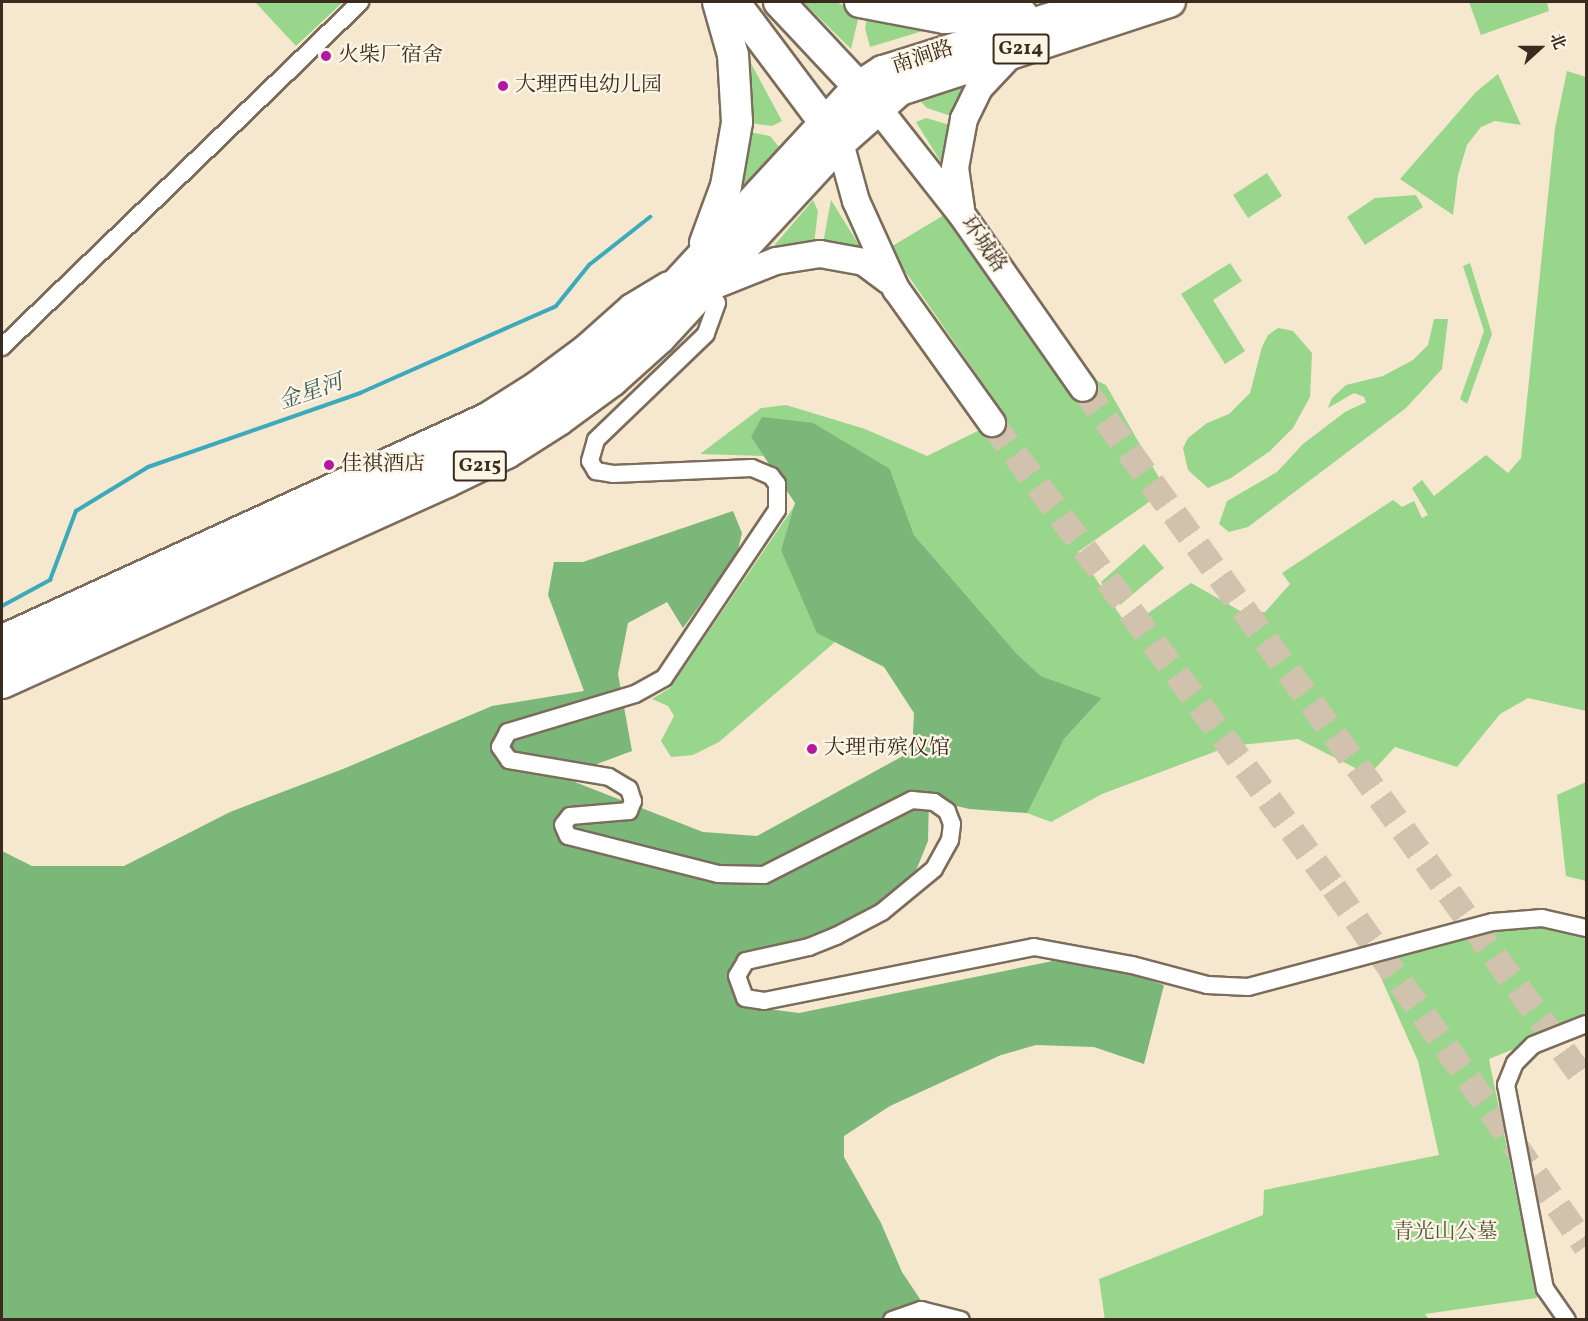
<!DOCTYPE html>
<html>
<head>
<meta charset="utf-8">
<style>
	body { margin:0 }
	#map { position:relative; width:1588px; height:1321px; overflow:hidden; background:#f5e8cf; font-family:Vollkorn,"Noto Serif SC",serif }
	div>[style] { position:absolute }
	.green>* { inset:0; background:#98d68c }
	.forest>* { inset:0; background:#7ab778 }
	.stream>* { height:4px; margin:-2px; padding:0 2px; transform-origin:2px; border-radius:2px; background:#3caabb }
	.primary-tunnel>* { height:26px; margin-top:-13px; transform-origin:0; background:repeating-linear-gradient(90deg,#d0c2ac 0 26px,transparent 0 39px) }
	.roads { filter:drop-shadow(2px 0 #7c6c5c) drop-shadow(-2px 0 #7c6c5c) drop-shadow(0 2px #7c6c5c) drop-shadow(0 -2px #7c6c5c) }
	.street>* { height:16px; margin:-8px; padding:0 8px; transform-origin:8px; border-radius:8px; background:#fff }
	.secondary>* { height:22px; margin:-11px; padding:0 11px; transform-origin:11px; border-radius:11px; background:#fff }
	.primary>* { height:26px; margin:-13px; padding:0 13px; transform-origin:13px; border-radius:13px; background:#fff }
	.highway>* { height:30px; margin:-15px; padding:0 15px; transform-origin:15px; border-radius:15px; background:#fff }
	.dots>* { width:16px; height:16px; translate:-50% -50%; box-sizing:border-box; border:3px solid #fcf5e5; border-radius:50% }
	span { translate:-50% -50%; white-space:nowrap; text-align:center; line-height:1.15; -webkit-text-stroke:4.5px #fcf5e5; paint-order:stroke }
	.shield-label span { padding:2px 4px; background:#fcf5e5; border:2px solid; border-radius:4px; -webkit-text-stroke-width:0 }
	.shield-label { font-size:20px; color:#3b2a1e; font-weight:700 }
	.poi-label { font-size:21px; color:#3b2a1e }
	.left { translate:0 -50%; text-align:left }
	.street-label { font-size:21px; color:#3b2a1e }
	.park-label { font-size:21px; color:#52553a }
	.water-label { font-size:22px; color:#3b5d5d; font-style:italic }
	.frame { position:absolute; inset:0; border:3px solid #3b2a1e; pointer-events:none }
	.north { position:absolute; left:1510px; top:18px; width:60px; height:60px; -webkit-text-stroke:4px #fcf5e5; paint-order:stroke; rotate:69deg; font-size:16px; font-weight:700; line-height:24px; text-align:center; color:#3b2a1e }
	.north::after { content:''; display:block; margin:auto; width:21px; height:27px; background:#3b2a1e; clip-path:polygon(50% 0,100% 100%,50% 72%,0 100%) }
</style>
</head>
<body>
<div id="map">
	<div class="green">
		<i style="clip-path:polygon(255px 2px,343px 2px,296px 46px)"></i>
		<i style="clip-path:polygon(803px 2px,835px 2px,860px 11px,851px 49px)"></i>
		<i style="clip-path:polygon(1469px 2px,1547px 2px,1549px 11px,1481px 35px)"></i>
		<i style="clip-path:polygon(868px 12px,936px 27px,870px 47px,865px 28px)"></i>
		<i style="clip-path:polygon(746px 54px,782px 121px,772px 126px,750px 123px)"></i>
		<i style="clip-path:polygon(1567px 71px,1586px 77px,1586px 711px,1528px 698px,1500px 714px,1457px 767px,1395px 747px,1369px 775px,1298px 739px,1230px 746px,1102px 794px,1051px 822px,1027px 813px,1034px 794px,1064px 739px,1102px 698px,1041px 676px,1017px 654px,914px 535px,890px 469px,751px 437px,764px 456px,700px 454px,761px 408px,786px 405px,865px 429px,927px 456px,1006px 417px,889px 248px,949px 212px,1077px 394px,1093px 379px,1106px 385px,1166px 490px,1078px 552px,1128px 627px,1191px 583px,1242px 612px,1265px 612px,1290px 584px,1282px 573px,1393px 500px,1402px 507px,1414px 501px,1422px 518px,1428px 515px,1412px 488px,1422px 480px,1434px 496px,1486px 455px,1508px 473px,1521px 458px,1555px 128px)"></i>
		<i style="clip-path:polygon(1498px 74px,1521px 125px,1495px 121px,1481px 127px,1467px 145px,1458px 175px,1453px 215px,1400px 179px,1476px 92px)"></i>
		<i style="clip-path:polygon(975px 79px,954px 117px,927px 108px,921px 102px)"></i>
		<i style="clip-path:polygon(926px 118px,950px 125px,944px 167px,916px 122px)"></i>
		<i style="clip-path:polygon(749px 132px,770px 136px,779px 147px,732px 198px)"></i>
		<i style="clip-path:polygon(1267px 173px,1282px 196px,1248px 218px,1233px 195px)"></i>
		<i style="clip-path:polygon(1416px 195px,1423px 207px,1365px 245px,1347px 217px,1375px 198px)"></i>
		<i style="clip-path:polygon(813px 200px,818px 211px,814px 244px,766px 255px)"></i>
		<i style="clip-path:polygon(831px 200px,864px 253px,823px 243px)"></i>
		<i style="clip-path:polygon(1230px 263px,1242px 281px,1213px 300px,1245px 351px,1225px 364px,1181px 294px)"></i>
		<i style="clip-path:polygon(1470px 263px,1492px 334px,1467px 404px,1460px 399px,1484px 331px,1463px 266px)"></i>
		<i style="clip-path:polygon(1434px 319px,1448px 319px,1442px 369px,1406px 408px,1248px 527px,1229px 532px,1219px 524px,1227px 501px,1277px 472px,1303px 444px,1345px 412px,1366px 402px,1364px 397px,1354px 393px,1328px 408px,1332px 398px,1346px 385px,1383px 376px,1413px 360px,1428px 345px)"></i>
		<i style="clip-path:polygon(1278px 328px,1293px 331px,1312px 353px,1310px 397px,1293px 428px,1270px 451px,1231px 478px,1208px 488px,1188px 470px,1183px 448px,1188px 438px,1207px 423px,1229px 414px,1250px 393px,1262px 347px,1268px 335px)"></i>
		<i style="clip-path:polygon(795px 505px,781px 550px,835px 642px,719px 742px,693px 755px,671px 757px,661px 741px,674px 716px,668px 706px,652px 699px,670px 688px)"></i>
		<i style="clip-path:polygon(1144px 544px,1164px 568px,1120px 605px,1101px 582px)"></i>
		<i style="clip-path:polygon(1586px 782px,1586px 881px,1566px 876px,1557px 795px)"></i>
		<i style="clip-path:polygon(1546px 923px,1586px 935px,1586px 1020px,1489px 1059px,1537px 1298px,1425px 1314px,1429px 1320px,1105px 1320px,1099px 1279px,1263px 1215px,1264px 1190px,1439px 1155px,1418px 1061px,1374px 962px,1466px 936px)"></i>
	</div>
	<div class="forest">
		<i style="clip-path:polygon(762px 417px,813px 423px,890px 469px,914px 535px,1017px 654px,1041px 676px,1102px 698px,1064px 739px,1027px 813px,969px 809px,929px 799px,928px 841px,913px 878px,878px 910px,810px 942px,741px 960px,753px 1007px,799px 1013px,1053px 961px,1111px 968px,1164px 985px,1144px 1064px,1094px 1047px,1036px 1045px,1001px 1055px,890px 1106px,844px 1136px,844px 1157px,881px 1223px,902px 1272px,928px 1311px,923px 1319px,2px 1319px,2px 851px,32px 866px,124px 866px,230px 812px,343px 769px,492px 706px,584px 691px,548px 595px,554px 562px,583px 562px,733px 511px,742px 533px,737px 554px,683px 628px,667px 602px,628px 623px,618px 674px,632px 751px,562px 777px,703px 832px,757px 836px,912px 751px,914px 713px,884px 667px,817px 633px,781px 550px,795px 503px,751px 437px)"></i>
	</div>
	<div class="stream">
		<i style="left:2px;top:606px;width:55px;rotate:-28.4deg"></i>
		<i style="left:50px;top:580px;width:74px;rotate:-69.4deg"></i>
		<i style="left:76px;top:511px;width:84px;rotate:-31.4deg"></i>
		<i style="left:148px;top:467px;width:225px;rotate:-19.2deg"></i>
		<i style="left:360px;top:393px;width:214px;rotate:-23.9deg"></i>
		<i style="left:556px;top:306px;width:53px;rotate:-51.2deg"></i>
		<i style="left:589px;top:265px;width:78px;rotate:-38.2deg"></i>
	</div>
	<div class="primary-tunnel">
		<i style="left:1083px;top:388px;width:857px;rotate:54.07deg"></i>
		<i style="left:992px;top:423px;width:577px;rotate:53.67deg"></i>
		<i style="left:1334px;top:888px;width:438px;rotate:54.9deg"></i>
	</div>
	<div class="roads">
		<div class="street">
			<i style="left:708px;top:288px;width:17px;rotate:59deg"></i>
			<i style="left:717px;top:303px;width:33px;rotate:110deg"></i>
			<i style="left:706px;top:334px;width:153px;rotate:136.1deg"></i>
			<i style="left:596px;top:440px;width:22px;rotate:106deg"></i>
			<i style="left:590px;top:461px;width:12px;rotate:59deg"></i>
			<i style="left:596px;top:471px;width:17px;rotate:10deg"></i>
			<i style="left:613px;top:474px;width:139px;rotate:-2.5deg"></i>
			<i style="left:752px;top:468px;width:21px;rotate:23deg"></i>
			<i style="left:771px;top:476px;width:10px;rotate:53deg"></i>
			<i style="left:777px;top:484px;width:26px;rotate:90deg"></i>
			<i style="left:777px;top:510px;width:202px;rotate:123.9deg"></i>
			<i style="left:664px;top:678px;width:33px;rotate:151deg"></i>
			<i style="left:635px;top:694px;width:133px;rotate:163.3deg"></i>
			<i style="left:508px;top:732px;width:17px;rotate:118deg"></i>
			<i style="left:500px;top:747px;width:16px;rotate:55deg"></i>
			<i style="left:509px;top:760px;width:101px;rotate:9.6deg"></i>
			<i style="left:609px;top:777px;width:23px;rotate:31deg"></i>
			<i style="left:629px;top:789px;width:13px;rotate:72deg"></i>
			<i style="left:633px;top:801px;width:11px;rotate:112deg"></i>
			<i style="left:629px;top:811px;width:59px;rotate:175.2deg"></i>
			<i style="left:570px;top:816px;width:11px;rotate:128deg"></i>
			<i style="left:563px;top:825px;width:12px;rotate:66deg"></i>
			<i style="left:568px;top:836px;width:155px;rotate:14.2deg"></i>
			<i style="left:718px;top:874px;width:46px;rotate:1.2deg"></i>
			<i style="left:764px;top:875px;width:166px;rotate:-26.9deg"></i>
			<i style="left:912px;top:800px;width:22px;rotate:5deg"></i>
			<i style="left:934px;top:802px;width:16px;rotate:35deg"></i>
			<i style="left:947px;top:811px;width:14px;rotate:69deg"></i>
			<i style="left:952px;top:824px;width:16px;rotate:97deg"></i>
			<i style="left:950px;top:840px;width:33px;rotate:119deg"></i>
			<i style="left:934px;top:869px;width:67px;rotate:140.4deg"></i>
			<i style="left:882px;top:912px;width:52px;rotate:152.4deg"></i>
			<i style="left:836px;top:936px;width:29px;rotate:158deg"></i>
			<i style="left:809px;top:947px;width:65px;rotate:167.5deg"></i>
			<i style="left:746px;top:961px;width:17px;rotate:121deg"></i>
			<i style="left:737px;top:976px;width:23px;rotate:70deg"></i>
			<i style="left:745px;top:998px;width:19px;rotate:9deg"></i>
			<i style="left:764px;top:1001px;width:275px;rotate:-11.3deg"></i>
			<i style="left:1034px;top:947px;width:100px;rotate:10.4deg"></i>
			<i style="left:1132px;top:965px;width:78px;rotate:14.9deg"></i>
			<i style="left:1207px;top:985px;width:41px;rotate:2.8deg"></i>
			<i style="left:1248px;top:987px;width:253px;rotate:-14.9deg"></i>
			<i style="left:1493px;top:922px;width:49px;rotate:-4.7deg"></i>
			<i style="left:1542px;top:918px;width:45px;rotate:12.8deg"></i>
			<i style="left:2px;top:347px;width:497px;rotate:-43.9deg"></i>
			<i style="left:892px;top:1320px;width:31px;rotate:-19deg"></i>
			<i style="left:921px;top:1310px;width:41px;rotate:14deg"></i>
			<i style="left:1567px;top:1320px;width:38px;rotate:-125deg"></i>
			<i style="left:1545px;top:1289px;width:208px;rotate:-100.8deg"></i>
			<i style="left:1506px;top:1085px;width:24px;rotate:-68deg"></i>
			<i style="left:1515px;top:1063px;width:25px;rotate:-45deg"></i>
			<i style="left:1533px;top:1045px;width:57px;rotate:-21.6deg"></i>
		</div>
		<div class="secondary">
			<i style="left:2px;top:636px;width:531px;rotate:-24.59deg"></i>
			<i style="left:485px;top:415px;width:58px;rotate:-32.3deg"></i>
			<i style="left:534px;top:384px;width:62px;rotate:-36.5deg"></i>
			<i style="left:584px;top:347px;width:62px;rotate:-41.7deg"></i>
			<i style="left:630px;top:306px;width:44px;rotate:-31.2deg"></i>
		</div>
		<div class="primary">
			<i style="left:877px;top:107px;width:137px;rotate:51.8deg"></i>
			<i style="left:962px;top:215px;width:211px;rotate:55deg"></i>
			<i style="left:840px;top:143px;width:60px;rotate:74.6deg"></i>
			<i style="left:856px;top:201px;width:97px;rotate:65.6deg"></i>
			<i style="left:896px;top:289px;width:165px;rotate:54.4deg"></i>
			<i style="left:961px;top:209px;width:41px;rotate:-98.3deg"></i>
			<i style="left:955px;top:168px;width:50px;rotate:-79.6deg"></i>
			<i style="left:964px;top:119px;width:34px;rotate:-64deg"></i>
			<i style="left:979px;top:88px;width:47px;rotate:-46.7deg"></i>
			<i style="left:708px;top:288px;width:73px;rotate:-21.7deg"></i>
			<i style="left:776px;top:261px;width:45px;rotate:-9deg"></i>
			<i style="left:820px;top:254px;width:45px;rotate:10.3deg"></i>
			<i style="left:864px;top:262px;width:31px;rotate:37deg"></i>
		</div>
		<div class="highway">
			<i style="left:734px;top:2px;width:170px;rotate:53.1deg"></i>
			<i style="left:779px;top:2px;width:134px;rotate:46.8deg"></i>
			<i style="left:860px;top:2px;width:86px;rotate:10.7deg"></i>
			<i style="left:945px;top:18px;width:77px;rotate:-3deg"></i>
			<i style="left:705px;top:243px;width:61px;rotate:-69.8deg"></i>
			<i style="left:726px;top:186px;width:65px;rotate:-80.2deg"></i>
			<i style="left:737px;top:122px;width:67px;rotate:-93.4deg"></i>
			<i style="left:733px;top:55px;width:55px;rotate:-105.8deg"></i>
			<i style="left:2px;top:654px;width:540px;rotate:-24.38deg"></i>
			<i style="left:494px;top:431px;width:123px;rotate:-34.1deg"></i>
			<i style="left:596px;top:362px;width:63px;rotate:-41.8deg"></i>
			<i style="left:643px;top:320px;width:317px;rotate:-47.3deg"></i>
			<i style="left:858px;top:87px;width:30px;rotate:-33deg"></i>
			<i style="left:883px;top:71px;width:230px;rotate:-17.5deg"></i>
			<i style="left:2px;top:683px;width:488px;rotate:-24.3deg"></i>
			<i style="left:447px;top:482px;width:67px;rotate:-25.8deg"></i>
			<i style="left:507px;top:453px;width:62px;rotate:-32.4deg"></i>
			<i style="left:559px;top:420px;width:66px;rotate:-36.3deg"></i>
			<i style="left:612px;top:381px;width:64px;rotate:-41.9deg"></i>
			<i style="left:660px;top:338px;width:265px;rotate:-47.3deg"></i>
			<i style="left:840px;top:143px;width:80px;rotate:-41.5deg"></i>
			<i style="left:900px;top:90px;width:284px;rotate:-18.1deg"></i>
		</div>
	</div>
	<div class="dots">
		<i style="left:326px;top:56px;background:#b5179e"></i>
		<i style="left:503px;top:86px;background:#b5179e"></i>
		<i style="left:329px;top:465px;background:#b5179e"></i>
		<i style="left:812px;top:749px;background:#b5179e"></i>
	</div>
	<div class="shield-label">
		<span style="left:1021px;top:49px">G214</span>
		<span style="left:480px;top:466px">G215</span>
	</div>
	<div class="poi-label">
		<span class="left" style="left:338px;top:56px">火柴厂宿舍</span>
		<span class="left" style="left:515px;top:86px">大理西电幼儿园</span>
		<span class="left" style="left:341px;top:465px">佳祺酒店</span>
		<span class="left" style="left:824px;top:749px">大理市殡仪馆</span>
	</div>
	<div class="street-label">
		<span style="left:923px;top:58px;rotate:-18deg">南涧路</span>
		<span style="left:983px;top:245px;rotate:55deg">环城路</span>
	</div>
	<div class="park-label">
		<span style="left:1445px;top:1233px">青光山公墓</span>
	</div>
	<div class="water-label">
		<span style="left:311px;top:393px;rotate:-19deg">金星河</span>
	</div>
	<div class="frame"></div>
	<div class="north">北</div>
</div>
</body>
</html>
